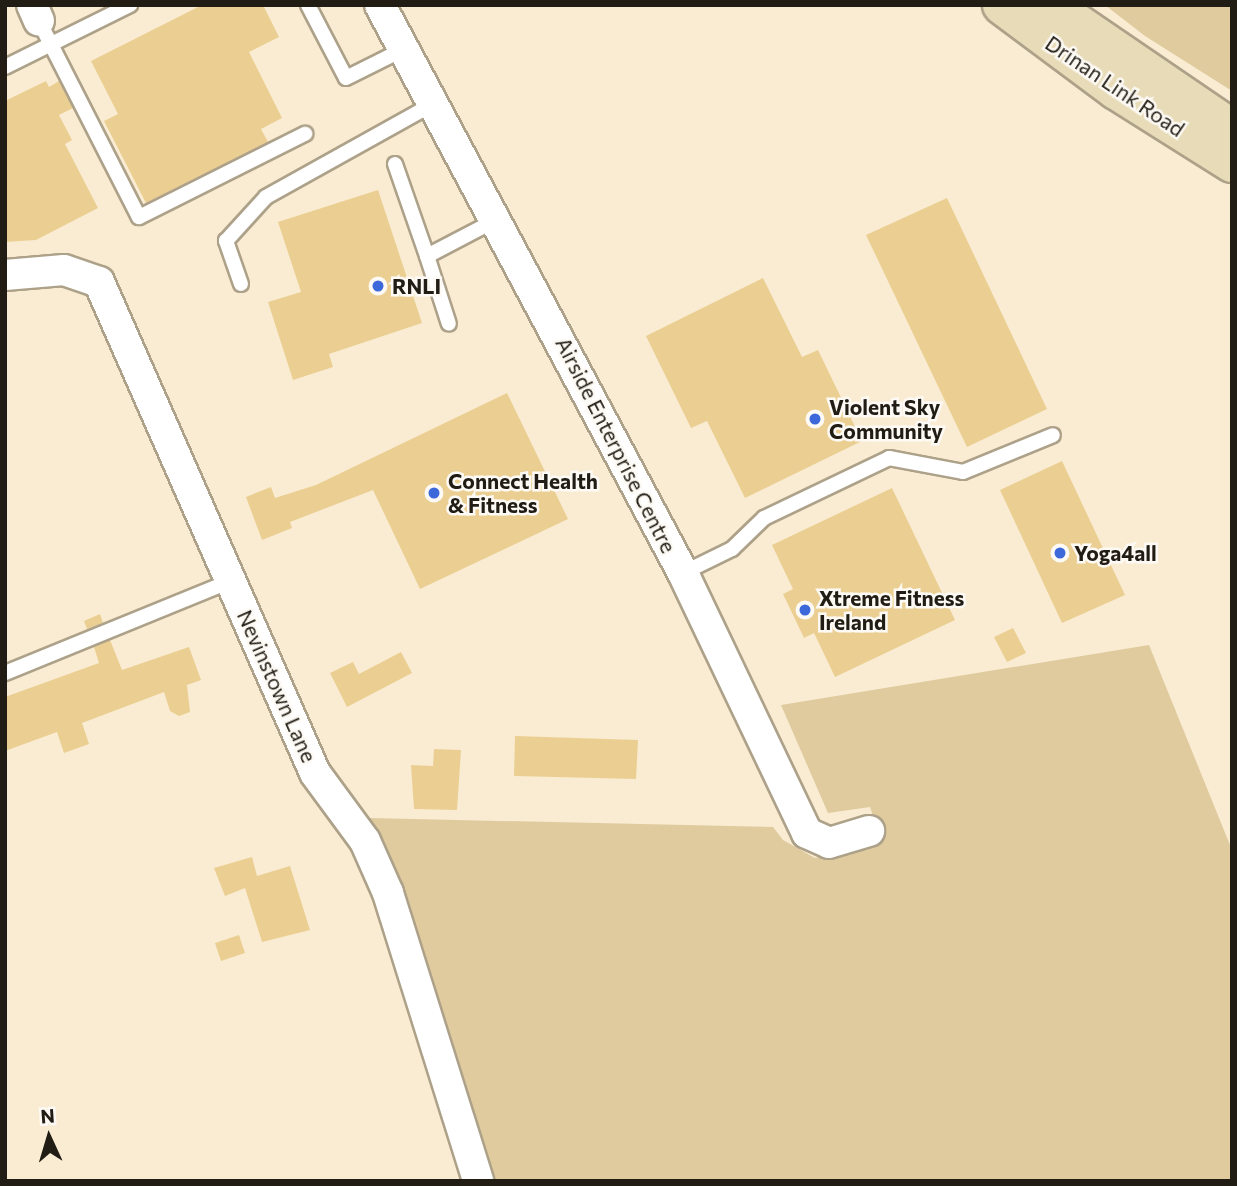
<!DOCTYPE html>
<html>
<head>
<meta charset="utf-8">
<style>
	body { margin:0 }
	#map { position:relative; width:1237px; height:1186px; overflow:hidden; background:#f9ecd2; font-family:Commissioner,sans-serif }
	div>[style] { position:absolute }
	.green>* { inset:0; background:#e0cb9f }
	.building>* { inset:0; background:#ebcf92 }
	.roads { filter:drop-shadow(2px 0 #ada189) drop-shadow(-2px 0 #ada189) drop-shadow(0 2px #ada189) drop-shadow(0 -2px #ada189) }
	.lane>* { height:14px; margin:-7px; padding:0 7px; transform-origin:7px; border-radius:7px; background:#fff }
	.street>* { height:30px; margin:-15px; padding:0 15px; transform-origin:15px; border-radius:15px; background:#fff }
	.secondary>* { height:38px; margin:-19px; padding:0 19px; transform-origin:19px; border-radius:19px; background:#e8dbb8 }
	.dots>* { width:19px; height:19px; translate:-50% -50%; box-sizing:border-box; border:4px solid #fdfaf5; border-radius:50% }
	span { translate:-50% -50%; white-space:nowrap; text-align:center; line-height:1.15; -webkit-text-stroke:5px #fdfaf5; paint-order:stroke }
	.street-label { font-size:21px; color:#221d14 }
	.poi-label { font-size:21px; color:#221d14; font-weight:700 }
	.left { translate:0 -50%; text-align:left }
	.frame { position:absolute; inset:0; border:7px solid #221d14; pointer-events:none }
	.north { position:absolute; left:14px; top:1102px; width:70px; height:70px; -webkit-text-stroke:5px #fdfaf5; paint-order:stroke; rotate:356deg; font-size:19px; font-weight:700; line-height:28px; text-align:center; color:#221d14 }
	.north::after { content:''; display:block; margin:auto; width:24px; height:32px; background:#221d14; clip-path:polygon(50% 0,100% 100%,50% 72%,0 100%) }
</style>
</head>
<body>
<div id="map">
	<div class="green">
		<i style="clip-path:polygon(1105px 5px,1232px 5px,1232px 91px,1145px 36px)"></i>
		<i style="clip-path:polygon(1149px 645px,1232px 850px,1232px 1181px,478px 1181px,359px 832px,369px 818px,773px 827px,783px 840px,815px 858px,882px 842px,870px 807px,828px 813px,781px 705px)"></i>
	</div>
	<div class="building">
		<i style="clip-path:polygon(202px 5px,263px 5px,279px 37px,249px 52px,282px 118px,261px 129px,268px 142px,146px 203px,104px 121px,118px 114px,91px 61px)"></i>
		<i style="clip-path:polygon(46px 81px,49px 87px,59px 81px,73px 108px,59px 115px,72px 140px,65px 144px,98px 208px,36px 240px,5px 242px,5px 101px)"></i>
		<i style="clip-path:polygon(378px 190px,422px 323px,329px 354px,333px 367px,293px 380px,268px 302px,301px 292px,278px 222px)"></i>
		<i style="clip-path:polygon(947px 198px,1047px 409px,967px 447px,866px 235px)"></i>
		<i style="clip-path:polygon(763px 278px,802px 357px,818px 350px,862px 441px,745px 498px,707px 421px,691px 428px,646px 336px)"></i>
		<i style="clip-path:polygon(507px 393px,568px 519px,420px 589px,373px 490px,290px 522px,292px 528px,262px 540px,246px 497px,271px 487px,275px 498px,316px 485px)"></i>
		<i style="clip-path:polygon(1062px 461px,1125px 595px,1062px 623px,1000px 490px)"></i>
		<i style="clip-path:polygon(892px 488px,955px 620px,835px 677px,814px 633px,804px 638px,783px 594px,793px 589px,772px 545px)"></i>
		<i style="clip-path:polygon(100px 614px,103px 623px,87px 629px,84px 621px)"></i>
		<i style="clip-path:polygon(1013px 628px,1026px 653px,1007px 662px,994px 637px)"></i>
		<i style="clip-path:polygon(110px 640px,122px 670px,189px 647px,201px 680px,187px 685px,190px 712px,179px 716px,170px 711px,164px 692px,82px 723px,89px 744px,64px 753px,57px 732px,5px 751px,5px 697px,99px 663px,94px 647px)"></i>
		<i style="clip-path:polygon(401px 652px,412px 673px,347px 707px,330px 673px,353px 662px,359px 674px)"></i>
		<i style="clip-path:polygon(515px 736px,638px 740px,636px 779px,514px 776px)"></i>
		<i style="clip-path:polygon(434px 749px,461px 750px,457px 810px,414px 809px,411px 765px,433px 766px)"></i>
		<i style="clip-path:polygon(252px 857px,257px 876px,290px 866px,310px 930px,262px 942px,245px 888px,225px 896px,214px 868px)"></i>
		<i style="clip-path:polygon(239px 935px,245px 953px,221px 961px,215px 943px)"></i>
	</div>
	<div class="roads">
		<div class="lane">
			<i style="left:308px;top:5px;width:82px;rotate:62.5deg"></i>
			<i style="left:346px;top:78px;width:65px;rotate:-26.6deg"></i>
			<i style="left:39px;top:21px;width:220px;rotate:63deg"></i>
			<i style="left:139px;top:217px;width:186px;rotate:-26.6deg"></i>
			<i style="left:5px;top:67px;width:140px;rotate:-26.4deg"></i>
			<i style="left:395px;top:164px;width:97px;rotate:70.8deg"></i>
			<i style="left:427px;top:256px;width:78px;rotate:-27.6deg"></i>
			<i style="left:427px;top:256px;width:71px;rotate:72.1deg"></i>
			<i style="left:241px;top:284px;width:46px;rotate:-109.2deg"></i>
			<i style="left:226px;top:241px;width:59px;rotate:-47.7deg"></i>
			<i style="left:266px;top:197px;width:191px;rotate:-29.1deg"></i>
			<i style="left:683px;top:573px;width:55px;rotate:-26.1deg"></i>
			<i style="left:732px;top:549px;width:45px;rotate:-44.1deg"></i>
			<i style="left:764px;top:518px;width:139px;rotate:-25.6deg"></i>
			<i style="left:889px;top:458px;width:75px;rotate:10.7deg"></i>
			<i style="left:963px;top:472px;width:97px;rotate:-22.3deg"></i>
			<i style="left:5px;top:673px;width:244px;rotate:-22.2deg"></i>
		</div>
		<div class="street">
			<i style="left:32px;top:5px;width:17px;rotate:66deg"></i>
			<i style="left:380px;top:5px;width:644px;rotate:61.92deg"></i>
			<i style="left:683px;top:573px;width:288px;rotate:64.5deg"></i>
			<i style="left:807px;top:833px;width:24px;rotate:24deg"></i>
			<i style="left:829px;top:843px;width:42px;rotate:-16.7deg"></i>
			<i style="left:5px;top:275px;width:59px;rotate:-4.8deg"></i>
			<i style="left:64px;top:270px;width:37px;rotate:19deg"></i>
			<i style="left:99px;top:282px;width:536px;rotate:66.25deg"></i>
			<i style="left:315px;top:773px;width:84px;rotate:53.7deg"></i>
			<i style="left:365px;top:841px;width:57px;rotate:66.1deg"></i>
			<i style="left:388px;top:893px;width:302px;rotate:72.6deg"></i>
		</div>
		<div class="secondary">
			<i style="left:1002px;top:5px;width:142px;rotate:36.7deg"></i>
			<i style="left:1116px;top:90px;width:137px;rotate:32.2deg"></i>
			<i style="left:1050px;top:5px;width:220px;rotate:34.3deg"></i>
		</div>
	</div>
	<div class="dots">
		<i style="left:378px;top:286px;background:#3c68d9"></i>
		<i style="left:815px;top:419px;background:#3c68d9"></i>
		<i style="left:434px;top:493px;background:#3c68d9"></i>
		<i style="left:1060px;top:553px;background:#3c68d9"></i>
		<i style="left:805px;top:610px;background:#3c68d9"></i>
	</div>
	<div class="street-label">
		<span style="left:1115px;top:86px;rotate:34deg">Drinan Link Road</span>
		<span style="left:616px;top:445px;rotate:63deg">Airside Enterprise Centre</span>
		<span style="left:277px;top:686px;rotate:66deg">Nevinstown Lane</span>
	</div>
	<div class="poi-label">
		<span class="left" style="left:392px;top:286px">RNLI</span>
		<span class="left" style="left:829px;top:419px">Violent Sky<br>Community</span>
		<span class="left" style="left:448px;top:493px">Connect Health<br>&amp; Fitness</span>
		<span class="left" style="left:1074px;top:553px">Yoga4all</span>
		<span class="left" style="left:819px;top:610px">Xtreme Fitness<br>Ireland</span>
	</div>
	<div class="frame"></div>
	<div class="north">N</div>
</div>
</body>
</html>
